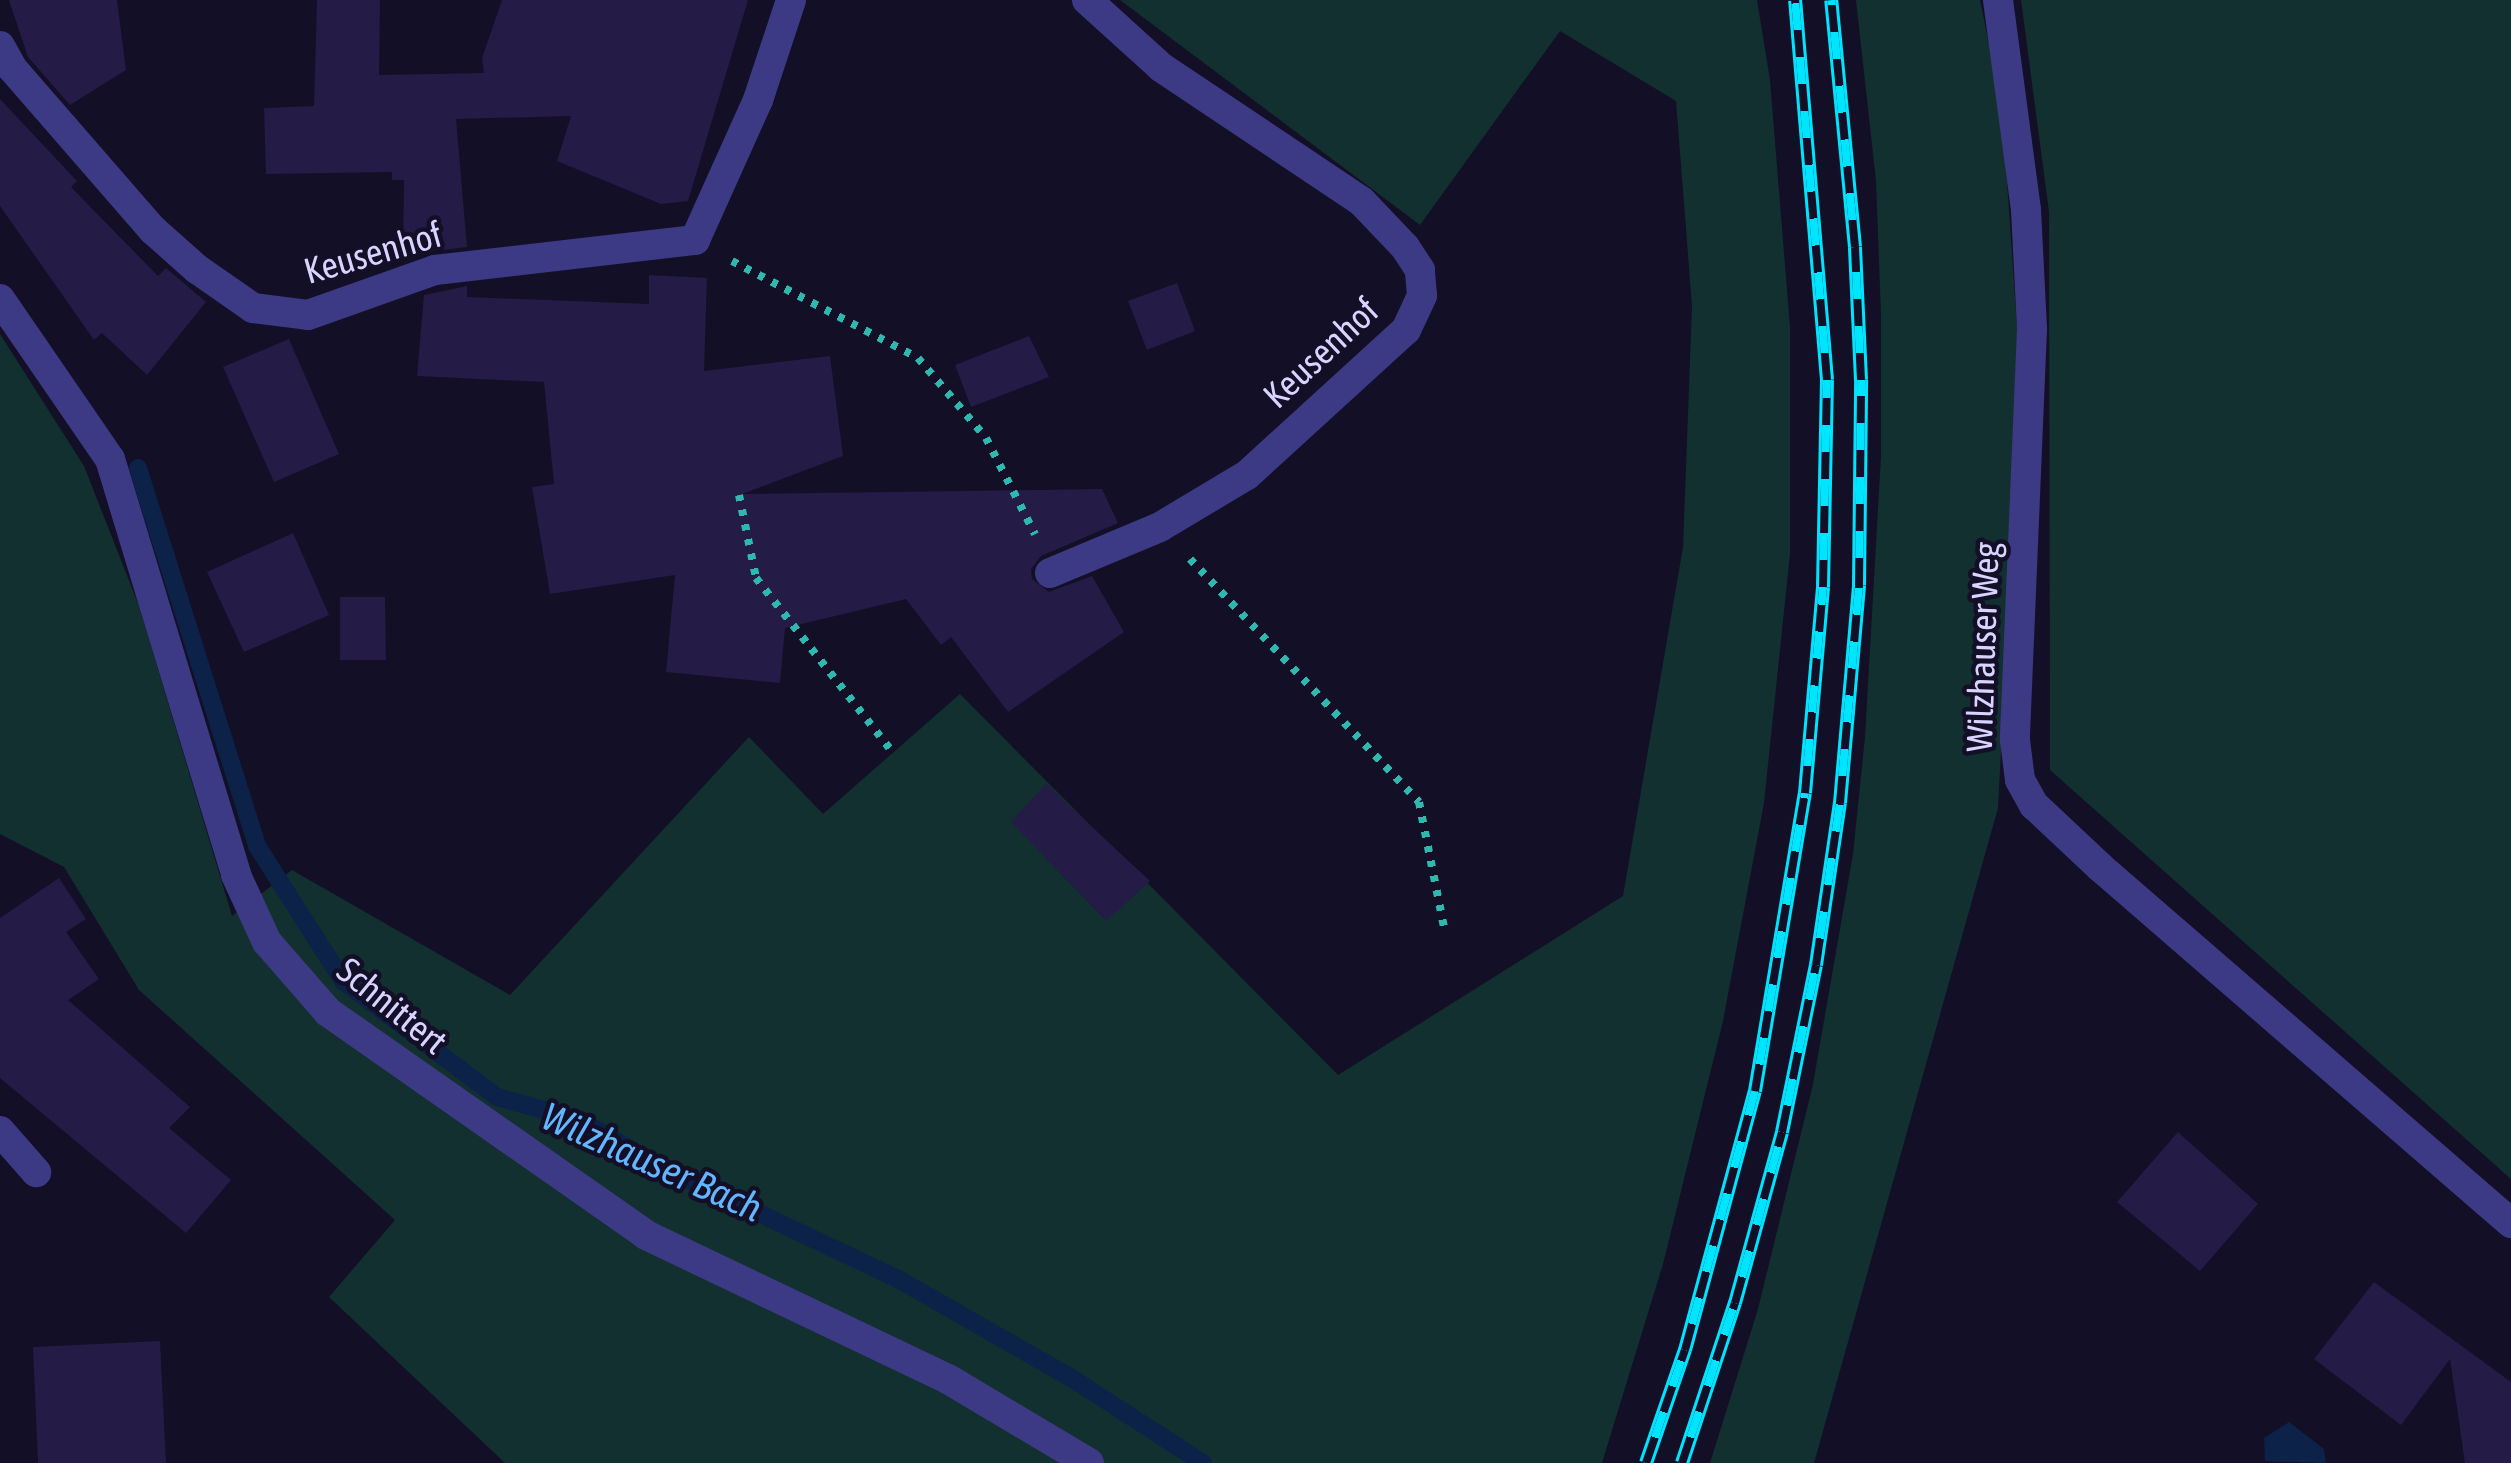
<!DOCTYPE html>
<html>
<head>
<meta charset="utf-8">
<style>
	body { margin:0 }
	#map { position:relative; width:2511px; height:1463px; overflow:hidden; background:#130f26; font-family:"Asap Condensed",sans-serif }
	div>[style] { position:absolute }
	.green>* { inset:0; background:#12302f }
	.water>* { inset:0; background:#0c2248 }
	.stream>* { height:18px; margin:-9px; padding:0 9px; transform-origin:9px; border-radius:9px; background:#0c2248 }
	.building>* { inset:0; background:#241b47 }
	.path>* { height:8px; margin-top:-4px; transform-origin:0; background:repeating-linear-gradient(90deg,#2fb8b0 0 6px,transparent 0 15px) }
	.minor>* { height:30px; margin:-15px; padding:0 15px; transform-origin:15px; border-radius:15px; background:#3d3a85 }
	.rail>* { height:14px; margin-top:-7px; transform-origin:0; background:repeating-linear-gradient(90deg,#130f26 0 27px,#00e5ff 0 54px); box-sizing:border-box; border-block:3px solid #00e5ff }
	span { translate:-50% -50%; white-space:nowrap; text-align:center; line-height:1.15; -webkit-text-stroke:9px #130f26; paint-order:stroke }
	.street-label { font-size:36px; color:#d9d4ff }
	.water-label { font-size:39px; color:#62b6ff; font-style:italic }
</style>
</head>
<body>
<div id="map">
	<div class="green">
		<i style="clip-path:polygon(1120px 0,1757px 0,1770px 80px,1790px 327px,1790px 554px,1764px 803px,1723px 1021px,1663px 1264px,1602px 1463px,505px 1463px,329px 1297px,395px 1220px,139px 990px,64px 867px,0 834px,0 334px,84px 466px,139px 606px,232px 916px,292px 870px,510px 995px,749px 737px,823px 814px,960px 694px,1338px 1075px,1623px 896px,1683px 547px,1692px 306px,1676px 101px,1560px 31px,1420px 225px)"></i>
		<i style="clip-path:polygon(1856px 0,1980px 0,2002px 109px,2017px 326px,2017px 454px,1998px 808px,1814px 1463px,1710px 1463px,1758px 1309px,1813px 1084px,1853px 854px,1865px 737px,1881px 456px,1881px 314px,1876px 181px)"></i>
		<i style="clip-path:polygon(2021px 0,2511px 0,2511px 1179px,2050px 770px,2049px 212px)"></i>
	</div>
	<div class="water">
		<i style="clip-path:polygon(2289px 1422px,2324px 1449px,2326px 1463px,2265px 1461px,2264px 1438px)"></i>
	</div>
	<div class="stream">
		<i style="left:138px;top:468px;width:396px;rotate:72.5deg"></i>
		<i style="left:257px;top:846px;width:160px;rotate:57.5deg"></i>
		<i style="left:343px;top:981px;width:193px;rotate:37deg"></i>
		<i style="left:497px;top:1097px;width:86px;rotate:15.5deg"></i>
		<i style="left:580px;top:1120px;width:91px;rotate:30.2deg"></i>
		<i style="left:659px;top:1166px;width:267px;rotate:25.3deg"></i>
		<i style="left:900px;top:1280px;width:199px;rotate:29.8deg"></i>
		<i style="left:1073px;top:1379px;width:155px;rotate:32.9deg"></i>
	</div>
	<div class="building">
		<i style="clip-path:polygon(9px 0,117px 0,126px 70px,70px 105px,28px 57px)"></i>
		<i style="clip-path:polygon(317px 0,380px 0,379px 75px,484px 73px,482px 58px,502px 0,748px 0,688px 201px,661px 204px,557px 161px,571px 116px,456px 119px,467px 247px,427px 252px,428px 241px,403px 242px,404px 180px,392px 180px,392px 172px,266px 174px,264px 108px,314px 106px)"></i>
		<i style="clip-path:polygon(0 99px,77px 181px,71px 187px,158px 276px,166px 268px,206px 302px,147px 375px,102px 333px,94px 340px,0 206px)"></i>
		<i style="clip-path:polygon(649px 275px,707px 278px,704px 371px,830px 356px,843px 456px,742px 494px,1102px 489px,1118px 523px,1041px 556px,1031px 569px,1032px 579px,1049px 592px,1092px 576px,1124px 632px,1008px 712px,951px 637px,941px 645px,906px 599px,785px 628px,780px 683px,666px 672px,675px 575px,550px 594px,532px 487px,554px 484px,544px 382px,417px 376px,424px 295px,467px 286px,467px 297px,649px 304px)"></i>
		<i style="clip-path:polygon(1177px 283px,1195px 331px,1147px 350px,1128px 301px)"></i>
		<i style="clip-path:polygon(1029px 336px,1049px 377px,971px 407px,955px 365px)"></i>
		<i style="clip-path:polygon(289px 339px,339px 454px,274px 482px,223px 367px)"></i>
		<i style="clip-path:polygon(293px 533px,329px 615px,244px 652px,207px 572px)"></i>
		<i style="clip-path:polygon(340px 597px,385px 597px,386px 660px,340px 660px)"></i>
		<i style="clip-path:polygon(1046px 784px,1150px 881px,1106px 921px,1011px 822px)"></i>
		<i style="clip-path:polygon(59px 878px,86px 919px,66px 932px,99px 979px,68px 1000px,190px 1107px,169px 1128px,231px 1180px,186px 1233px,0 1078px,0 918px)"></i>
		<i style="clip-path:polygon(2178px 1132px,2258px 1204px,2200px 1271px,2117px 1202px)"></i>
		<i style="clip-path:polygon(2374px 1282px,2511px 1382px,2511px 1463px,2465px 1463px,2450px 1359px,2401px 1425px,2314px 1359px)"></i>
		<i style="clip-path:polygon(160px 1341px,166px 1463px,38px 1463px,33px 1347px)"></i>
	</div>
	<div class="path">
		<i style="left:732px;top:261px;width:210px;rotate:27.5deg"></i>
		<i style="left:918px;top:358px;width:105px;rotate:49.6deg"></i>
		<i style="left:986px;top:438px;width:108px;rotate:63deg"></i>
		<i style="left:739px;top:495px;width:85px;rotate:78.4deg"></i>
		<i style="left:756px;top:578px;width:222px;rotate:51.9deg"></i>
		<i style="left:1190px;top:559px;width:334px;rotate:46.7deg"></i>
		<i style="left:1419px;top:802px;width:133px;rotate:78.7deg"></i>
	</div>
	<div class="minor">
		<i style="left:1998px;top:0;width:212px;rotate:82.4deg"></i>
		<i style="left:2026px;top:210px;width:119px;rotate:87.1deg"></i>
		<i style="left:2032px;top:329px;width:411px;rotate:92.4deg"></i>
		<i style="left:2015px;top:740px;width:40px;rotate:82.9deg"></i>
		<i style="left:2020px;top:780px;width:29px;rotate:61deg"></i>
		<i style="left:2034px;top:805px;width:91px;rotate:43.2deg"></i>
		<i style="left:2100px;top:867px;width:544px;rotate:40.9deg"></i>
		<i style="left:0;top:46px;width:25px;rotate:61deg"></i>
		<i style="left:12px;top:68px;width:215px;rotate:49deg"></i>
		<i style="left:153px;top:230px;width:59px;rotate:41.6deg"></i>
		<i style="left:197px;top:269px;width:68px;rotate:34.9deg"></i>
		<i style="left:253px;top:308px;width:55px;rotate:7.3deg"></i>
		<i style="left:308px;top:315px;width:135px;rotate:-19.5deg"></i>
		<i style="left:435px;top:270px;width:262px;rotate:-6.6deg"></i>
		<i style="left:695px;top:240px;width:154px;rotate:-65.8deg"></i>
		<i style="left:758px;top:100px;width:105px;rotate:-71.7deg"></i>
		<i style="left:0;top:299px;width:194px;rotate:55.5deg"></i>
		<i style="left:110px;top:459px;width:435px;rotate:73.1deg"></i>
		<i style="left:236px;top:875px;width:74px;rotate:65.2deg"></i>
		<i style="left:267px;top:942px;width:93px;rotate:48.9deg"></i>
		<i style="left:328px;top:1012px;width:388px;rotate:35deg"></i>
		<i style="left:646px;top:1235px;width:335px;rotate:25.5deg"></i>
		<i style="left:948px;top:1379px;width:164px;rotate:30.8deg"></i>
		<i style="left:1050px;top:573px;width:119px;rotate:-22.7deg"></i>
		<i style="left:1160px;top:527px;width:101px;rotate:-30.9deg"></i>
		<i style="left:1247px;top:475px;width:215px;rotate:-42.4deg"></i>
		<i style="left:1406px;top:330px;width:38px;rotate:-65deg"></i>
		<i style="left:1422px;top:295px;width:25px;rotate:-95deg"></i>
		<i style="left:1420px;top:270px;width:27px;rotate:-123deg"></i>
		<i style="left:1405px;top:247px;width:64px;rotate:-133.7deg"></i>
		<i style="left:1361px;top:201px;width:241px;rotate:-146.2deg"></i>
		<i style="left:1161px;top:67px;width:100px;rotate:-137.8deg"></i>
		<i style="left:0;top:1131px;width:55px;rotate:48.7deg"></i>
	</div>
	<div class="rail">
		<i style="left:1646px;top:1463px;width:120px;rotate:-71deg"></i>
		<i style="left:1685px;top:1350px;width:268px;rotate:-74.9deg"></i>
		<i style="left:1755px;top:1091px;width:302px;rotate:-80.5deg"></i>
		<i style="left:1805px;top:793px;width:207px;rotate:-85deg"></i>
		<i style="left:1823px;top:587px;width:207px;rotate:-88.9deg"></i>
		<i style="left:1827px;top:380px;width:381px;rotate:-94.8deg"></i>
		<i style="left:1682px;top:1463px;width:169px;rotate:-71.7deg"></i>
		<i style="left:1735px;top:1303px;width:177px;rotate:-74.6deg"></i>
		<i style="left:1782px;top:1132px;width:170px;rotate:-78.5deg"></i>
		<i style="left:1816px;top:965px;width:164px;rotate:-81.6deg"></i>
		<i style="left:1840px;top:803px;width:219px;rotate:-85deg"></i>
		<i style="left:1859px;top:585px;width:205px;rotate:-89.4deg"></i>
		<i style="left:1861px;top:380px;width:133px;rotate:-92.6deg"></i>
		<i style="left:1855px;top:247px;width:248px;rotate:-95.5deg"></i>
	</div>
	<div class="street-label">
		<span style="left:373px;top:253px;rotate:-16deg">Keusenhof</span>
		<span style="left:1321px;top:353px;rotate:-43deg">Keusenhof</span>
		<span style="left:1983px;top:647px;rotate:-88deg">Wilzhauser Weg</span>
		<span style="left:392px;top:1006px;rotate:39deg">Schnittert</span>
	</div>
	<div class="water-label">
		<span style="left:652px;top:1162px;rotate:24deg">Wilzhauser Bach</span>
	</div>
</div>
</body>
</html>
